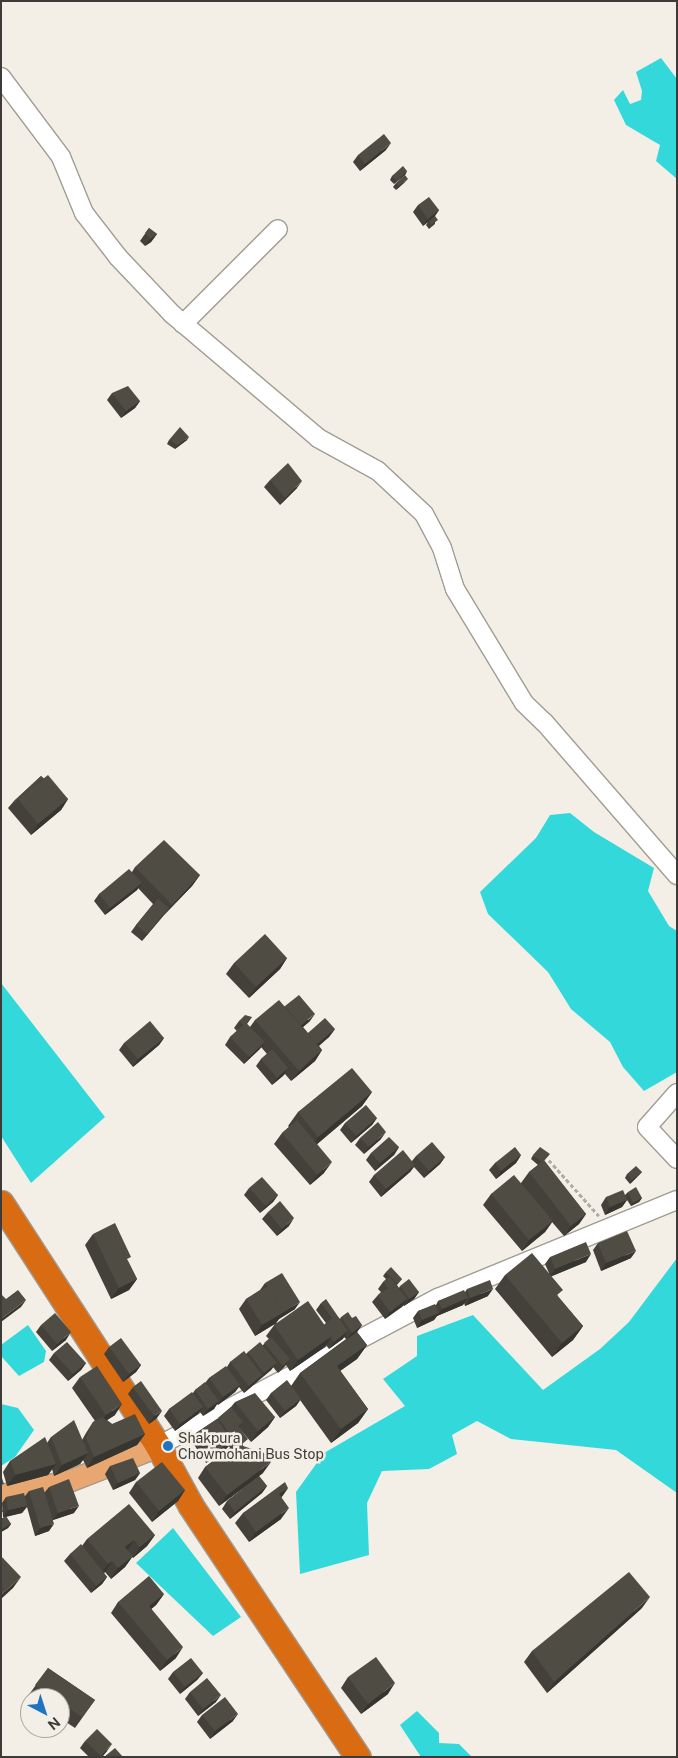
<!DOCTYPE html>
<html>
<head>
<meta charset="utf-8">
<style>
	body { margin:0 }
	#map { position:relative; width:678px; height:1758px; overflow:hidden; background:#f3efe6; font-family:"Public Sans",sans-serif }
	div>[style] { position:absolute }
	.water>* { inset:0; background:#33d8db }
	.path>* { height:2.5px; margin-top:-1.25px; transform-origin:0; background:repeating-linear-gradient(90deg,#afaca5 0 4px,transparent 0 6.5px) }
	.roads { filter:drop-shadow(1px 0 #a19d94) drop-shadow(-1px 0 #a19d94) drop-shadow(0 1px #a19d94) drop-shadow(0 -1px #a19d94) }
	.minor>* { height:18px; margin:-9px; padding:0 9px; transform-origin:9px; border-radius:9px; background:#fff }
	.major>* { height:21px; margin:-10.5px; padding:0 10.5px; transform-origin:10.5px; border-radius:10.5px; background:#e8a671 }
	.highway>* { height:25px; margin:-12.5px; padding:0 12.5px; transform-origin:12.5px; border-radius:12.5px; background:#d96b13 }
	.wall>* { inset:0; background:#44413a }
	.shaded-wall>* { inset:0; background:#373530 }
	.building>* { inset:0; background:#4f4c44 }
	.dots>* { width:14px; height:14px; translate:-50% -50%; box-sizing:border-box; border:2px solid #f3efe6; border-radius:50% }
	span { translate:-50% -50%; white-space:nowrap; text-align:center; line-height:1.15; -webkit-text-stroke:5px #f3efe6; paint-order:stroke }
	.poi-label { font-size:14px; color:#3d3b37 }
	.left { translate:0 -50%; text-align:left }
	.frame { position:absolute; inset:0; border:2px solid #3d3b37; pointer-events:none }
	.north { position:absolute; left:20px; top:1688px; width:50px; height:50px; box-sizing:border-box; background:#f3efe6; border:1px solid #aaa7a0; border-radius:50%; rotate:140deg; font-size:14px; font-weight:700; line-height:20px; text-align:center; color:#3d3b37 }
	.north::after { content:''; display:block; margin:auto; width:18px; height:22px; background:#1e74c1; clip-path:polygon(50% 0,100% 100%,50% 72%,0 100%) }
</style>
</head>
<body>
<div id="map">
	<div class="water">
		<i style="clip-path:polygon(661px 58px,677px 79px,677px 179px,656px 161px,660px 145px,626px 125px,614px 100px,623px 90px,630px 104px,641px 100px,642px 91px,636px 72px)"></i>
		<i style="clip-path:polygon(570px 813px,594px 832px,654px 868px,648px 891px,669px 926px,677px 931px,677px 1072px,644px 1091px,623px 1067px,610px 1042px,571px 1009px,548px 972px,488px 914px,480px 892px,536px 838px,550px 815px)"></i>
		<i style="clip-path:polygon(1px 983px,105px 1117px,31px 1183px,1px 1136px)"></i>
		<i style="clip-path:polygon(677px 1258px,677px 1493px,616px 1450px,511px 1439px,477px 1421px,452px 1435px,457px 1454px,429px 1469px,382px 1471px,367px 1503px,369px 1555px,300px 1574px,296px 1492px,324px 1453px,405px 1406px,383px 1379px,417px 1356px,417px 1336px,473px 1315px,543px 1390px,600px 1349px,629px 1322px)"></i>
		<i style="clip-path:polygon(28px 1325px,46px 1351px,44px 1362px,19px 1376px,1px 1356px,1px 1345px)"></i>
		<i style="clip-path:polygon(1px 1404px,18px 1408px,34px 1430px,15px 1457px,1px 1466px)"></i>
		<i style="clip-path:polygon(173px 1528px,241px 1617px,213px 1636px,136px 1563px)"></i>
		<i style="clip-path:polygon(417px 1711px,439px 1733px,439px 1743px,459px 1744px,472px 1757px,421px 1757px,400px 1725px)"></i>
	</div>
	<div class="path">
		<i style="left:549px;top:1160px;width:75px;rotate:48.2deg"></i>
	</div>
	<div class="roads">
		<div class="minor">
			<i style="left:1px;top:77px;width:100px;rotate:53.1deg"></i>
			<i style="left:61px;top:157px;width:61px;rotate:67.7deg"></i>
			<i style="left:84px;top:213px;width:56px;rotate:52.3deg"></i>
			<i style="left:118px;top:257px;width:79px;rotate:46.5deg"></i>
			<i style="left:172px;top:314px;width:192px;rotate:40.3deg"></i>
			<i style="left:318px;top:438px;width:68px;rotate:28.8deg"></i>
			<i style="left:378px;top:471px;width:63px;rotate:43.1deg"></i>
			<i style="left:424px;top:514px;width:38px;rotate:62deg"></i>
			<i style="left:442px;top:548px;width:43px;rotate:72.4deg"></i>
			<i style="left:455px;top:589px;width:133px;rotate:58.8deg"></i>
			<i style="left:524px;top:703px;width:28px;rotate:44deg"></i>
			<i style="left:544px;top:722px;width:203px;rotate:49deg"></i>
			<i style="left:183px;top:324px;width:134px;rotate:-45deg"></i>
			<i style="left:677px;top:1093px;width:45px;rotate:131.4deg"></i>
			<i style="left:647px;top:1127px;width:44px;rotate:46.8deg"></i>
			<i style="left:158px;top:1446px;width:317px;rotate:-27.9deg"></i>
			<i style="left:438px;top:1298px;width:258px;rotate:-22.3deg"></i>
		</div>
		<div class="major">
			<i style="left:1px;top:1495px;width:72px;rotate:-12.1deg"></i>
			<i style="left:71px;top:1480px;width:93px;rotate:-21.3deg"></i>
		</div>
		<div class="highway">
			<i style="left:1px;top:1203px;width:289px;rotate:57.1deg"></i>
			<i style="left:158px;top:1446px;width:68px;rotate:61.2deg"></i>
			<i style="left:191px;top:1506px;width:301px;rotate:56.4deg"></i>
		</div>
	</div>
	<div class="wall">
		<i style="clip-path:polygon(386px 150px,360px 171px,353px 162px,358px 155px)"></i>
		<i style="clip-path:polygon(407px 171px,405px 175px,394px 184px,390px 180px,392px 176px)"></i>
		<i style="clip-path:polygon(405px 182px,396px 190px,393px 187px,396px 183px)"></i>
		<i style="clip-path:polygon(418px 205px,439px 210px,435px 216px,435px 224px,429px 229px,426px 225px,428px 222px,423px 226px,413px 212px)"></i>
		<i style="clip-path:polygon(149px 228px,157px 234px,151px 242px,145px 246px,140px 241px)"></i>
		<i style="clip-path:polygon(112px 393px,140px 401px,135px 408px,121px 418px,107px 400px)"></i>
		<i style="clip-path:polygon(169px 440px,187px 440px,175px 449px,167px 444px)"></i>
		<i style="clip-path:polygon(270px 480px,297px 488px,280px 505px,264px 487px)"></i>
		<i style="clip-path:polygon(41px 776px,68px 799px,61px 810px,31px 835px,8px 808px,14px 801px)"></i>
		<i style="clip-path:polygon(135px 867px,200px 875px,192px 886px,164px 915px,142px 941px,131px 932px,136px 925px,153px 904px,138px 888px,137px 890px,105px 915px,94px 901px,99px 894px,132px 872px)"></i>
		<i style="clip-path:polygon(287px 958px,280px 969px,249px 998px,226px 974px,234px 963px)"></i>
		<i style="clip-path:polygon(285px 1006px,310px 1021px,303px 1027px,308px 1033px,335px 1029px,329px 1037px,319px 1046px,322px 1050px,315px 1061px,291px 1081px,285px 1074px,272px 1085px,256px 1066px,261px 1059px,267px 1054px,261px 1047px,244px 1064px,225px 1045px,230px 1037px,237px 1031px,234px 1028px,239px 1021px,252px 1017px,247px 1024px,250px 1027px,255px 1020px)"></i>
		<i style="clip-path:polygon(164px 1038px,159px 1045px,133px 1067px,119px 1050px,124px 1043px)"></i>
		<i style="clip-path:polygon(372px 1092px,362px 1106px,317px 1144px,324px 1173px,310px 1185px,274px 1144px,282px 1133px,289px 1127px,288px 1126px,298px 1112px)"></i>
		<i style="clip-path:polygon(377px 1118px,372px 1125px,351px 1143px,340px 1130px,345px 1123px)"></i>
		<i style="clip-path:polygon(360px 1138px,381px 1139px,364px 1154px,355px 1145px)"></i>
		<i style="clip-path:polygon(399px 1147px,394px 1155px,375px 1171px,366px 1160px,371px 1153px)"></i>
		<i style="clip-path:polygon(521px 1155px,516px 1163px,496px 1179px,489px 1170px,495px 1163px)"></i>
		<i style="clip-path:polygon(533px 1155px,544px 1161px,586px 1214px,579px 1224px,564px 1236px,552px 1222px,545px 1232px,522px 1251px,483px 1205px,491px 1194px,521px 1183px,529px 1172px,538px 1165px,531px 1159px)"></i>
		<i style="clip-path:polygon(416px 1156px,445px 1157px,440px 1164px,424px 1178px,414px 1167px,410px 1172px,381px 1197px,369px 1182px,374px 1175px,412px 1161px)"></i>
		<i style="clip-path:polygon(642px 1172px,630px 1184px,625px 1178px,627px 1174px)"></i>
		<i style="clip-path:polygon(249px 1188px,278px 1195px,273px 1202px,260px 1213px,244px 1195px)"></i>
		<i style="clip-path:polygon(628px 1192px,642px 1198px,639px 1202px,631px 1206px,627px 1200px,622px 1207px,605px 1215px,601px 1205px,606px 1197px,625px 1195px)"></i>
		<i style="clip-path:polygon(268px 1212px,289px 1226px,277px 1236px,262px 1219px)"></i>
		<i style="clip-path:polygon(93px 1234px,128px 1261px,137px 1279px,129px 1290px,111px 1299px,85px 1245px)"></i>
		<i style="clip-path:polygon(598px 1243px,631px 1258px,601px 1271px,593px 1250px)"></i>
		<i style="clip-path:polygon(550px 1257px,586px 1262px,551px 1276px,558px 1297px,583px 1326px,573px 1340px,552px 1357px,495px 1289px,505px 1275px,549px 1273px,545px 1264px)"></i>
		<i style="clip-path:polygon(386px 1272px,402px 1279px,397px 1285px,399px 1288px,400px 1286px,419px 1292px,414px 1299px,404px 1306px,403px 1305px,385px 1319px,372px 1302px,378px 1295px,381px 1292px,378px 1289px,383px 1282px,386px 1279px,383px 1276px)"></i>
		<i style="clip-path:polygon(265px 1283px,295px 1309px,279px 1319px,276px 1323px,324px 1325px,326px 1323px,316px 1310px,321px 1303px,340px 1319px,341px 1317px,352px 1318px,362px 1325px,357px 1332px,367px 1345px,357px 1359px,340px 1371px,368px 1409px,358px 1423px,331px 1443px,300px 1400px,296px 1406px,280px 1418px,266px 1400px,271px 1393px,291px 1386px,300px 1373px,346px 1339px,344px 1337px,329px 1349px,326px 1345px,325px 1347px,290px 1371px,286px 1365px,278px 1373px,273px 1367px,271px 1370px,244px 1393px,239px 1387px,235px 1392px,218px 1405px,217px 1404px,214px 1409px,203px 1416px,200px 1412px,198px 1414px,175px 1431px,164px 1416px,169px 1409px,193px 1393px,195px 1390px,205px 1383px,209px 1378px,227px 1367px,230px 1362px,246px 1354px,248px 1352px,263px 1345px,269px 1339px,266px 1336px,275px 1324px,255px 1336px,239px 1309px,246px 1299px,260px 1290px)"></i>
		<i style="clip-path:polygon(467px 1289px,488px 1296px,465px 1306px,464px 1303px,463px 1305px,437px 1316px,434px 1320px,417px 1328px,413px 1318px,418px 1311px,436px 1305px,438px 1301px,465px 1292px)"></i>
		<i style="clip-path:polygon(41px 1325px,66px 1340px,52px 1351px,36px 1332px)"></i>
		<i style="clip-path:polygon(109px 1347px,141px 1365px,136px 1372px,123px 1382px,104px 1354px)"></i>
		<i style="clip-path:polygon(54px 1353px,86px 1363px,81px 1370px,68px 1381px,49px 1360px)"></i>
		<i style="clip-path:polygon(80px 1377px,115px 1415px,107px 1420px,112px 1424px,145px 1434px,137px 1445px,87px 1468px,83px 1460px,80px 1464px,54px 1476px,52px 1469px,48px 1475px,7px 1486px,3px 1472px,10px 1461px,47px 1443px,51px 1437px,82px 1440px,86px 1433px,93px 1422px,95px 1421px,72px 1388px)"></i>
		<i style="clip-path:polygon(133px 1387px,157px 1418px,149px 1424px,128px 1394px)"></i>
		<i style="clip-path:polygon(235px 1402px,275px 1417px,268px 1427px,251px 1442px,239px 1428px,243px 1446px,263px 1473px,259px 1476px,267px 1486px,262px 1493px,230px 1519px,222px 1509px,227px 1501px,252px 1482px,219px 1506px,198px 1478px,205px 1467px,230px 1448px,229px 1446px,227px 1448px,206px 1463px,191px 1440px,196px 1433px,217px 1419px,231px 1407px)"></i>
		<i style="clip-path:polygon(110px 1466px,140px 1473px,135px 1480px,113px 1490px,105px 1474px)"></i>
		<i style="clip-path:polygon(136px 1482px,185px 1490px,178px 1501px,152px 1522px,129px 1493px)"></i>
		<i style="clip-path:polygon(49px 1487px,74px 1513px,53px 1520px,49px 1531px,35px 1536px,27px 1507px,22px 1513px,6px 1517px,11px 1524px,8px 1528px,1px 1532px,1px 1519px,5px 1517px,3px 1517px,2px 1503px,6px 1497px,25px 1496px,29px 1491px,45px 1492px)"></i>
		<i style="clip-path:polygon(288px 1488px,281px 1498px,281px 1519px,249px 1542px,235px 1523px,243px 1513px)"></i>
		<i style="clip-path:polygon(155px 1535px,147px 1546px,133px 1558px,132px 1557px,125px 1567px,111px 1579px,105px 1572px,104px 1573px,107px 1577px,102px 1584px,91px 1593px,64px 1561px,70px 1554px,82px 1546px,87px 1539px)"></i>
		<i style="clip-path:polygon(164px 1594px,156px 1605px,151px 1609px,176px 1658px,160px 1671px,111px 1613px,118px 1602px)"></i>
		<i style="clip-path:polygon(642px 1608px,547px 1693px,524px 1662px,532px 1651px)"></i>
		<i style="clip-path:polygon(48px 1668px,95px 1700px,75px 1728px,60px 1718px,60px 1698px,30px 1698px,28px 1696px)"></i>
		<i style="clip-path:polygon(173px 1672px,203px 1673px,197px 1680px,180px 1694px,168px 1679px)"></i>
		<i style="clip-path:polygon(348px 1677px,388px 1694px,361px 1714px,341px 1688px)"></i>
		<i style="clip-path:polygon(190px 1692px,216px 1702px,198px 1716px,185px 1699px)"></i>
		<i style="clip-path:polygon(202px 1715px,233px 1721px,210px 1739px,197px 1722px)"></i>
		<i style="clip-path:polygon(85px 1741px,107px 1751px,102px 1757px,89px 1757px,80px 1748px)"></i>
	</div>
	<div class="shaded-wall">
		<i style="clip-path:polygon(391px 143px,386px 150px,360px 171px,365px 164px)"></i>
		<i style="clip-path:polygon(407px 171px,405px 175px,394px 184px)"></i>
		<i style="clip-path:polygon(408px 179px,405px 182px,396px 190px,399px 186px)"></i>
		<i style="clip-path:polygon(439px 210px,434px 217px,423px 226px,428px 219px)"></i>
		<i style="clip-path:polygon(157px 234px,151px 242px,145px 246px,150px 239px)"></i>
		<i style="clip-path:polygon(140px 401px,135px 408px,121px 418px,126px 411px)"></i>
		<i style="clip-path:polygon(189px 437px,187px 440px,175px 449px,178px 445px)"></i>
		<i style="clip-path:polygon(302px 481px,297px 488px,280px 505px,285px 498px)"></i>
		<i style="clip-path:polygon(68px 799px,61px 810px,31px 835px,38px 824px)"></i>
		<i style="clip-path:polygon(200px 875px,192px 886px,164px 915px,142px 941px,147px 934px,172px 905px)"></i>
		<i style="clip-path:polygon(142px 883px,137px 890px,105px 915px,110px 908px)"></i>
		<i style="clip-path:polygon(287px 958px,280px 969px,249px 998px,256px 987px)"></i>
		<i style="clip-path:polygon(315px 1014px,310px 1021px,296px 1033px,301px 1026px)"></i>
		<i style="clip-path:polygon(335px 1029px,329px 1037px,312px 1051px,317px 1044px)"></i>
		<i style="clip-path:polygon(164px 1038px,159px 1045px,133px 1067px,138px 1059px)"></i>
		<i style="clip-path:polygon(265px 1042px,260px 1049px,244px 1064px,249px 1057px)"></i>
		<i style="clip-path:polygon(322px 1050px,315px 1061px,291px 1081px,299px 1071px)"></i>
		<i style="clip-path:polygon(288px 1068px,283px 1076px,272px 1085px,277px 1078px)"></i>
		<i style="clip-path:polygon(372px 1092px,362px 1106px,309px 1151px,318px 1137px)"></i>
		<i style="clip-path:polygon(377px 1118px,372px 1125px,351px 1143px,356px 1136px)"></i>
		<i style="clip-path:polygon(386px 1132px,381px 1139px,364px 1154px,369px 1147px)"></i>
		<i style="clip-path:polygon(399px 1147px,394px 1155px,375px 1171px,380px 1163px)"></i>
		<i style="clip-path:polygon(521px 1155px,516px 1163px,496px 1179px,501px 1171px)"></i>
		<i style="clip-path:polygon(445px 1157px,440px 1164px,424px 1178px,429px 1171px)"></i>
		<i style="clip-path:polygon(332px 1162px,324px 1173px,310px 1185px,317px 1175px)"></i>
		<i style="clip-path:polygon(415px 1165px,410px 1172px,381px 1197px,386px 1189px)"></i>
		<i style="clip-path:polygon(642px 1172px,630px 1184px,632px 1180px)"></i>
		<i style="clip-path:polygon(278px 1195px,273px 1202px,260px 1213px,266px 1206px)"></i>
		<i style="clip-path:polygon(642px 1198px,639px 1202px,631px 1206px,633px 1203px)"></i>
		<i style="clip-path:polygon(627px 1200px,622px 1207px,605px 1215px,610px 1207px)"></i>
		<i style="clip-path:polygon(586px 1214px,579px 1224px,564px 1236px,571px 1226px)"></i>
		<i style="clip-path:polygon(294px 1218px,289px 1226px,277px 1236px,282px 1229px)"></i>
		<i style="clip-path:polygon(553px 1221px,545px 1232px,522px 1251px,529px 1240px)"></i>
		<i style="clip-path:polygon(636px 1251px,631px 1258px,601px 1271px,606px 1263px)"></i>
		<i style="clip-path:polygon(591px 1254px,586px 1262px,550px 1277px,555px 1269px)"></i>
		<i style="clip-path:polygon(137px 1279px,129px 1290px,111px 1299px,119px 1288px)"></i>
		<i style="clip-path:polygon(493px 1289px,488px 1296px,465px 1306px,470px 1298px)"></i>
		<i style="clip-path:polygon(419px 1292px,414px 1299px,404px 1306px,409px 1299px)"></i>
		<i style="clip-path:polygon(468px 1298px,463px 1305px,437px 1316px,434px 1320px,417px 1328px,422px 1320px,439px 1313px,442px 1309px)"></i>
		<i style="clip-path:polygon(407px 1299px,402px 1307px,385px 1319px,390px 1312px)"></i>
		<i style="clip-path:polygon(26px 1300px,21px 1307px,1px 1322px,1px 1319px)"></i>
		<i style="clip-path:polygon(300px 1302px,295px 1309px,279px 1319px,276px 1323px,255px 1336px,262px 1325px)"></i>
		<i style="clip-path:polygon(362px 1325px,357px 1332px,346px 1340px,352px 1333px)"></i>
		<i style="clip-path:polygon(583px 1326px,573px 1340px,552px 1357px,562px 1343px)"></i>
		<i style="clip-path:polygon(348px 1331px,343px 1339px,329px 1349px,334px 1342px)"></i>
		<i style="clip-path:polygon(71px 1332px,66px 1340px,52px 1351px,57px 1344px)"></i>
		<i style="clip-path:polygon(332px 1336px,325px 1347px,290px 1371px,298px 1360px)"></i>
		<i style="clip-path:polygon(367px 1345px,357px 1359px,327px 1380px,337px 1366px)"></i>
		<i style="clip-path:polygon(290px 1359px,285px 1366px,278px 1373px,283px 1366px)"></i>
		<i style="clip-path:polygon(86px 1363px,81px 1370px,68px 1381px,73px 1374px)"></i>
		<i style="clip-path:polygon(277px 1363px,271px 1370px,259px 1380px,264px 1373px)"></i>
		<i style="clip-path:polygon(141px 1365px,136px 1372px,123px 1382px,129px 1374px)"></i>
		<i style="clip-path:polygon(262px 1375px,257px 1382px,244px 1393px,249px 1386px)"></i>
		<i style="clip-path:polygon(240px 1385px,235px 1392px,218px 1405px,223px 1397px)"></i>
		<i style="clip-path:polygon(301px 1399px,296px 1406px,280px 1418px,285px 1411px)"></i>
		<i style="clip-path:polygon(219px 1401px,214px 1409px,203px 1416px,208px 1409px)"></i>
		<i style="clip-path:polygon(122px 1404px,115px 1415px,98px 1426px,106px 1415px)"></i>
		<i style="clip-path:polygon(203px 1407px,198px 1414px,175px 1431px,180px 1424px)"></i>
		<i style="clip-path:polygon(368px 1409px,358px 1423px,331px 1443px,341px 1429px)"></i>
		<i style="clip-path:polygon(162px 1411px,157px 1418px,149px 1424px,154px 1416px)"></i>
		<i style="clip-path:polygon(275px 1417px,268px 1427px,251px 1442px,258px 1431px)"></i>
		<i style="clip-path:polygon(145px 1434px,137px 1445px,87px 1468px,94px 1457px)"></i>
		<i style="clip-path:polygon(232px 1441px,227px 1448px,206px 1463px,211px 1455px)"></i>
		<i style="clip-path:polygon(88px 1453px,80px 1464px,54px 1476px,62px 1465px)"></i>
		<i style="clip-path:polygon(271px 1462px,263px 1473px,219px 1506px,227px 1495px)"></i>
		<i style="clip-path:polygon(56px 1464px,48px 1475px,7px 1486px,15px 1475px)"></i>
		<i style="clip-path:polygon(140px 1473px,135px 1480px,113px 1490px,118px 1483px)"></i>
		<i style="clip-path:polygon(267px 1486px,262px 1493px,230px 1519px,235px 1512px)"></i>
		<i style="clip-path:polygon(288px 1488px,281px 1498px,279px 1494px)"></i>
		<i style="clip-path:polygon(185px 1490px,178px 1501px,152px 1522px,159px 1511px)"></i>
		<i style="clip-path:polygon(27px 1506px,22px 1513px,3px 1517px,8px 1510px)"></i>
		<i style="clip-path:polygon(79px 1506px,74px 1513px,53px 1520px,58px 1513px)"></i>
		<i style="clip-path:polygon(289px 1508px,281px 1519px,249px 1542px,256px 1532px)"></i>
		<i style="clip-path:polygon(11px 1524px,8px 1528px,1px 1532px,2px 1529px)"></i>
		<i style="clip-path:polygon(54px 1524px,49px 1531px,35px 1536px,40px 1528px)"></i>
		<i style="clip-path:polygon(155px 1535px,147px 1546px,133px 1558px,140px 1547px)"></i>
		<i style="clip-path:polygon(134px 1540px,127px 1551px,125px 1547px)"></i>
		<i style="clip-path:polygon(133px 1556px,125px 1567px,111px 1579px,118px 1568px)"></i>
		<i style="clip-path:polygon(112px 1561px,105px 1572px,101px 1575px,108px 1564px)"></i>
		<i style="clip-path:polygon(21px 1577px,13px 1588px,1px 1599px,1px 1595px)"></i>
		<i style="clip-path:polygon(107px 1577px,102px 1584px,91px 1593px,96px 1586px)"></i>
		<i style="clip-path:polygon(164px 1594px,156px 1605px,142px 1617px,149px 1606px)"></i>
		<i style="clip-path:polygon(650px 1597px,642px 1608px,547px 1693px,554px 1682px)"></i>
		<i style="clip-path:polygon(183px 1647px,176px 1658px,160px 1671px,167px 1660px)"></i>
		<i style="clip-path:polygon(203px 1673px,197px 1680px,180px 1694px,185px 1687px)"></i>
		<i style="clip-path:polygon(395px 1683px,388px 1694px,361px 1714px,368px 1704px)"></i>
		<i style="clip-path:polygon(221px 1695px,216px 1702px,198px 1716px,203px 1709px)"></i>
		<i style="clip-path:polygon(238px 1714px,233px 1721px,210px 1739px,215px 1731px)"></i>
		<i style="clip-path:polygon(112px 1744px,107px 1751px,102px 1757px,100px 1757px)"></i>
	</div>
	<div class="building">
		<i style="clip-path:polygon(384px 134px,391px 143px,365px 164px,358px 155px)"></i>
		<i style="clip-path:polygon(403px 166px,407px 171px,397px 181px,392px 176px)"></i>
		<i style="clip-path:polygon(405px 175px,408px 179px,399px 186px,396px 183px)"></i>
		<i style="clip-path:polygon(429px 197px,439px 210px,428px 219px,418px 205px)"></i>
		<i style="clip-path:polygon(435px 216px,438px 220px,431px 225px,429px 221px)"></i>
		<i style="clip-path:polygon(149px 228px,157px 234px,150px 239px,145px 233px)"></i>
		<i style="clip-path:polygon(128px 386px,140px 401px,126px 411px,112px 393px)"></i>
		<i style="clip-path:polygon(180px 427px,189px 437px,178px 445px,169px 440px)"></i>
		<i style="clip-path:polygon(288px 463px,302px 481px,285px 498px,270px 480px)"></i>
		<i style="clip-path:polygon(48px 775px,68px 799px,38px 824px,18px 799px)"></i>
		<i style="clip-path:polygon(41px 776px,43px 778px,18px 799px,15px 803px,14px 801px)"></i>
		<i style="clip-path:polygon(164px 840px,200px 875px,172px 905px,135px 867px)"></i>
		<i style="clip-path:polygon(129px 869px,142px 883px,110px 908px,99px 894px)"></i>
		<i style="clip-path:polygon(158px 899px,169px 908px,147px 934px,136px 925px)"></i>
		<i style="clip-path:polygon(265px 934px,287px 958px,256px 987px,234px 963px)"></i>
		<i style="clip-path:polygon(299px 995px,315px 1014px,301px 1025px,285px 1006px)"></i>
		<i style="clip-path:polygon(279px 1000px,322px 1050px,299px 1071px,255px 1020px)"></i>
		<i style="clip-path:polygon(245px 1015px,252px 1017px,246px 1023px,265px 1042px,249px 1057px,230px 1037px,243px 1025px,239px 1021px)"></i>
		<i style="clip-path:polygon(325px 1018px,335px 1029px,317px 1044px,308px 1033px)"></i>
		<i style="clip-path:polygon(150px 1021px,164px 1038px,138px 1059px,124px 1043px)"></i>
		<i style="clip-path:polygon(272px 1049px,288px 1068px,277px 1078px,261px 1059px)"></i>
		<i style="clip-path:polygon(352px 1068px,372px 1092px,318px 1137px,298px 1112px)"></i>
		<i style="clip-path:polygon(366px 1105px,377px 1118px,356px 1136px,345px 1123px)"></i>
		<i style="clip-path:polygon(297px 1120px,332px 1162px,317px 1175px,282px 1133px)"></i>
		<i style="clip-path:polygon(378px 1122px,386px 1132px,369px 1147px,360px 1138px)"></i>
		<i style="clip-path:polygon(389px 1137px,399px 1147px,380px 1163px,371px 1153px)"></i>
		<i style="clip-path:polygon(432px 1142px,445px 1157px,429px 1171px,416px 1156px)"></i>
		<i style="clip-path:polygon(515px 1147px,521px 1155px,501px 1171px,495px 1163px)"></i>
		<i style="clip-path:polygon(540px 1147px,550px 1154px,544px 1161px,542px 1162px,533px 1155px)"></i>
		<i style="clip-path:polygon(403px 1150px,415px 1165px,386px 1189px,374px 1175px)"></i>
		<i style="clip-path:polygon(544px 1160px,586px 1214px,571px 1226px,529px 1172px)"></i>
		<i style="clip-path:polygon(636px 1166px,642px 1172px,632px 1180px,627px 1174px)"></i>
		<i style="clip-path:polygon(514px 1175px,553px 1221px,529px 1240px,491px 1194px)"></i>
		<i style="clip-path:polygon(262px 1177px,278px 1195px,266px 1206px,249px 1188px)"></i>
		<i style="clip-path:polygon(636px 1187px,642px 1198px,633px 1203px,628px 1192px)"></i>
		<i style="clip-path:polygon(623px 1190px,627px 1200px,610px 1207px,606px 1197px)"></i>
		<i style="clip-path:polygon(280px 1201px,294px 1218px,282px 1229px,268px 1212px)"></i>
		<i style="clip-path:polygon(115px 1223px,131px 1257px,127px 1259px,137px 1279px,119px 1288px,93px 1234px)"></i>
		<i style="clip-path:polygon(627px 1231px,636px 1251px,606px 1263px,598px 1243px)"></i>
		<i style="clip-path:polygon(586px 1242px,591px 1254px,555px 1269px,550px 1257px)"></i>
		<i style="clip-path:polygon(532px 1253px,563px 1290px,557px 1295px,583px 1326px,562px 1343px,505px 1275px)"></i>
		<i style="clip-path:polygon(391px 1267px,402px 1279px,397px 1284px,386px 1272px)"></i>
		<i style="clip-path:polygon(282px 1273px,300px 1302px,284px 1312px,268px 1286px,267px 1286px,265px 1283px)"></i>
		<i style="clip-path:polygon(390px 1277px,407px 1299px,390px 1312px,378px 1295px,388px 1288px,383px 1282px)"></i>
		<i style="clip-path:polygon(409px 1279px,419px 1292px,409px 1299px,400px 1286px)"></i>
		<i style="clip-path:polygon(490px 1280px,493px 1289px,470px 1298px,467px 1289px)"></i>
		<i style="clip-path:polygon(268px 1286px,284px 1312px,262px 1325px,246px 1299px)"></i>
		<i style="clip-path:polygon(18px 1290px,26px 1300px,1px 1319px,1px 1294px,6px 1299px)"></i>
		<i style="clip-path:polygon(464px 1290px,468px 1298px,442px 1309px,438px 1301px)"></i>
		<i style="clip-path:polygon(326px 1299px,348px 1331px,334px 1342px,331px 1338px,332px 1336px,324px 1325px,332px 1318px,321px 1303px)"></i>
		<i style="clip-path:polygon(308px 1301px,332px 1336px,298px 1360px,274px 1325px)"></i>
		<i style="clip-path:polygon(435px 1304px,439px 1313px,422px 1320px,418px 1311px)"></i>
		<i style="clip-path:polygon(348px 1312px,352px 1318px,356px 1316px,362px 1325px,352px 1333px,341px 1317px)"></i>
		<i style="clip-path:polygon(55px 1313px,71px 1332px,57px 1344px,41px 1325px)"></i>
		<i style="clip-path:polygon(357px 1332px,367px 1345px,337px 1366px,368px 1409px,341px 1429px,300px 1373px)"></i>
		<i style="clip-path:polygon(271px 1337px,290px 1359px,283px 1366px,264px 1343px)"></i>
		<i style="clip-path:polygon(121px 1338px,141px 1365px,129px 1374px,109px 1347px)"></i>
		<i style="clip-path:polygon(67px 1342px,86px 1363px,73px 1374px,54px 1353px)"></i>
		<i style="clip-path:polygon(260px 1342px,277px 1363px,264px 1373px,248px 1352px)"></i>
		<i style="clip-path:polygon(244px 1351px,262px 1375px,249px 1386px,230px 1362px)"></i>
		<i style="clip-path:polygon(97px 1366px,122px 1404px,106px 1415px,80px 1377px)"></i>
		<i style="clip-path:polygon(226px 1366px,240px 1385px,223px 1397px,209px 1378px)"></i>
		<i style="clip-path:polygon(287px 1380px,301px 1399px,285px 1411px,271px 1393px)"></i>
		<i style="clip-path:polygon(141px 1381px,162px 1411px,154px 1416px,133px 1387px)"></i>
		<i style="clip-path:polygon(205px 1382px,219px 1401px,208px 1409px,195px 1390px)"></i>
		<i style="clip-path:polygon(192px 1392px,203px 1407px,180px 1424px,169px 1409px)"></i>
		<i style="clip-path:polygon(255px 1393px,275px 1417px,258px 1431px,235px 1402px)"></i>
		<i style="clip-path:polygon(231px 1407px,243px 1422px,238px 1426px,248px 1439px,241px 1445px,238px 1444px,218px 1418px)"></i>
		<i style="clip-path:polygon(135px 1414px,145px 1434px,94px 1457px,86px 1438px,93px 1422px,102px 1417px,112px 1424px)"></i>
		<i style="clip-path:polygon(217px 1419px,232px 1441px,211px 1455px,196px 1433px)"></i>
		<i style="clip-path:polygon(74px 1420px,88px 1453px,62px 1465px,51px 1437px)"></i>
		<i style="clip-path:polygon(45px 1437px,56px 1464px,15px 1475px,10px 1461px)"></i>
		<i style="clip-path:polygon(237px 1444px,264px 1453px,271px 1462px,227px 1495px,205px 1467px)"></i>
		<i style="clip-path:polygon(133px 1458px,140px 1473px,118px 1483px,110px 1466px)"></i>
		<i style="clip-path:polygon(162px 1462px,185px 1490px,159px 1511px,136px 1482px)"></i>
		<i style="clip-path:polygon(1px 1475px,4px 1484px,1px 1485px)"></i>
		<i style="clip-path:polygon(259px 1476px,267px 1486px,235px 1512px,227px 1501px)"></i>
		<i style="clip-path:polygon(69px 1479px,79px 1506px,58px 1513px,49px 1487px)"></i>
		<i style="clip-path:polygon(285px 1482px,288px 1488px,279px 1494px,289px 1508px,256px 1532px,243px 1513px)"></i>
		<i style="clip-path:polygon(43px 1487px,54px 1524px,40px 1528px,29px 1491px)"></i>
		<i style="clip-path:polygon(24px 1493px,27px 1506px,8px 1510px,6px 1497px)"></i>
		<i style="clip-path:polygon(1px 1500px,3px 1512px,1px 1512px)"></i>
		<i style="clip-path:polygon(129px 1504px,155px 1535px,140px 1547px,134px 1540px,125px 1547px,133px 1556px,118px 1568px,112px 1561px,108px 1564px,87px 1539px)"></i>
		<i style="clip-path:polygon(6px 1516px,11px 1524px,2px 1529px,1px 1528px,1px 1519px)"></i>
		<i style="clip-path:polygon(81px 1544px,107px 1577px,96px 1586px,70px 1554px)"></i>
		<i style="clip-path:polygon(1px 1556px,21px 1577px,1px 1595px)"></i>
		<i style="clip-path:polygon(629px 1572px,650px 1597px,554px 1682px,532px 1651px)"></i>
		<i style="clip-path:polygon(149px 1576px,164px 1594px,149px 1606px,183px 1647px,167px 1660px,118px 1602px)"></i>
		<i style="clip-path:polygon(376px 1657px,395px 1683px,368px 1704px,348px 1677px)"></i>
		<i style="clip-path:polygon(191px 1658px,203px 1673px,185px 1687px,173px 1672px)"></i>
		<i style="clip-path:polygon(48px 1668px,95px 1700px,82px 1717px,60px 1702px,60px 1698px,54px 1698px,35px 1685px)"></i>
		<i style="clip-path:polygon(207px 1678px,221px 1695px,203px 1709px,190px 1692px)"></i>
		<i style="clip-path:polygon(225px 1697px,238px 1714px,215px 1731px,202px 1715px)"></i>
		<i style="clip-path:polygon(97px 1729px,112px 1744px,101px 1756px,85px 1741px)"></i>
		<i style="clip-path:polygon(115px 1748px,123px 1757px,104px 1757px)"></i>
	</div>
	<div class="dots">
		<i style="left:168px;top:1446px;background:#1e74c1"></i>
	</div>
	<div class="poi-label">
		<span class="left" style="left:178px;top:1446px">Shakpura<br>Chowmohani Bus Stop</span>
	</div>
	<div class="frame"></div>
	<div class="north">N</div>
</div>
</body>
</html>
